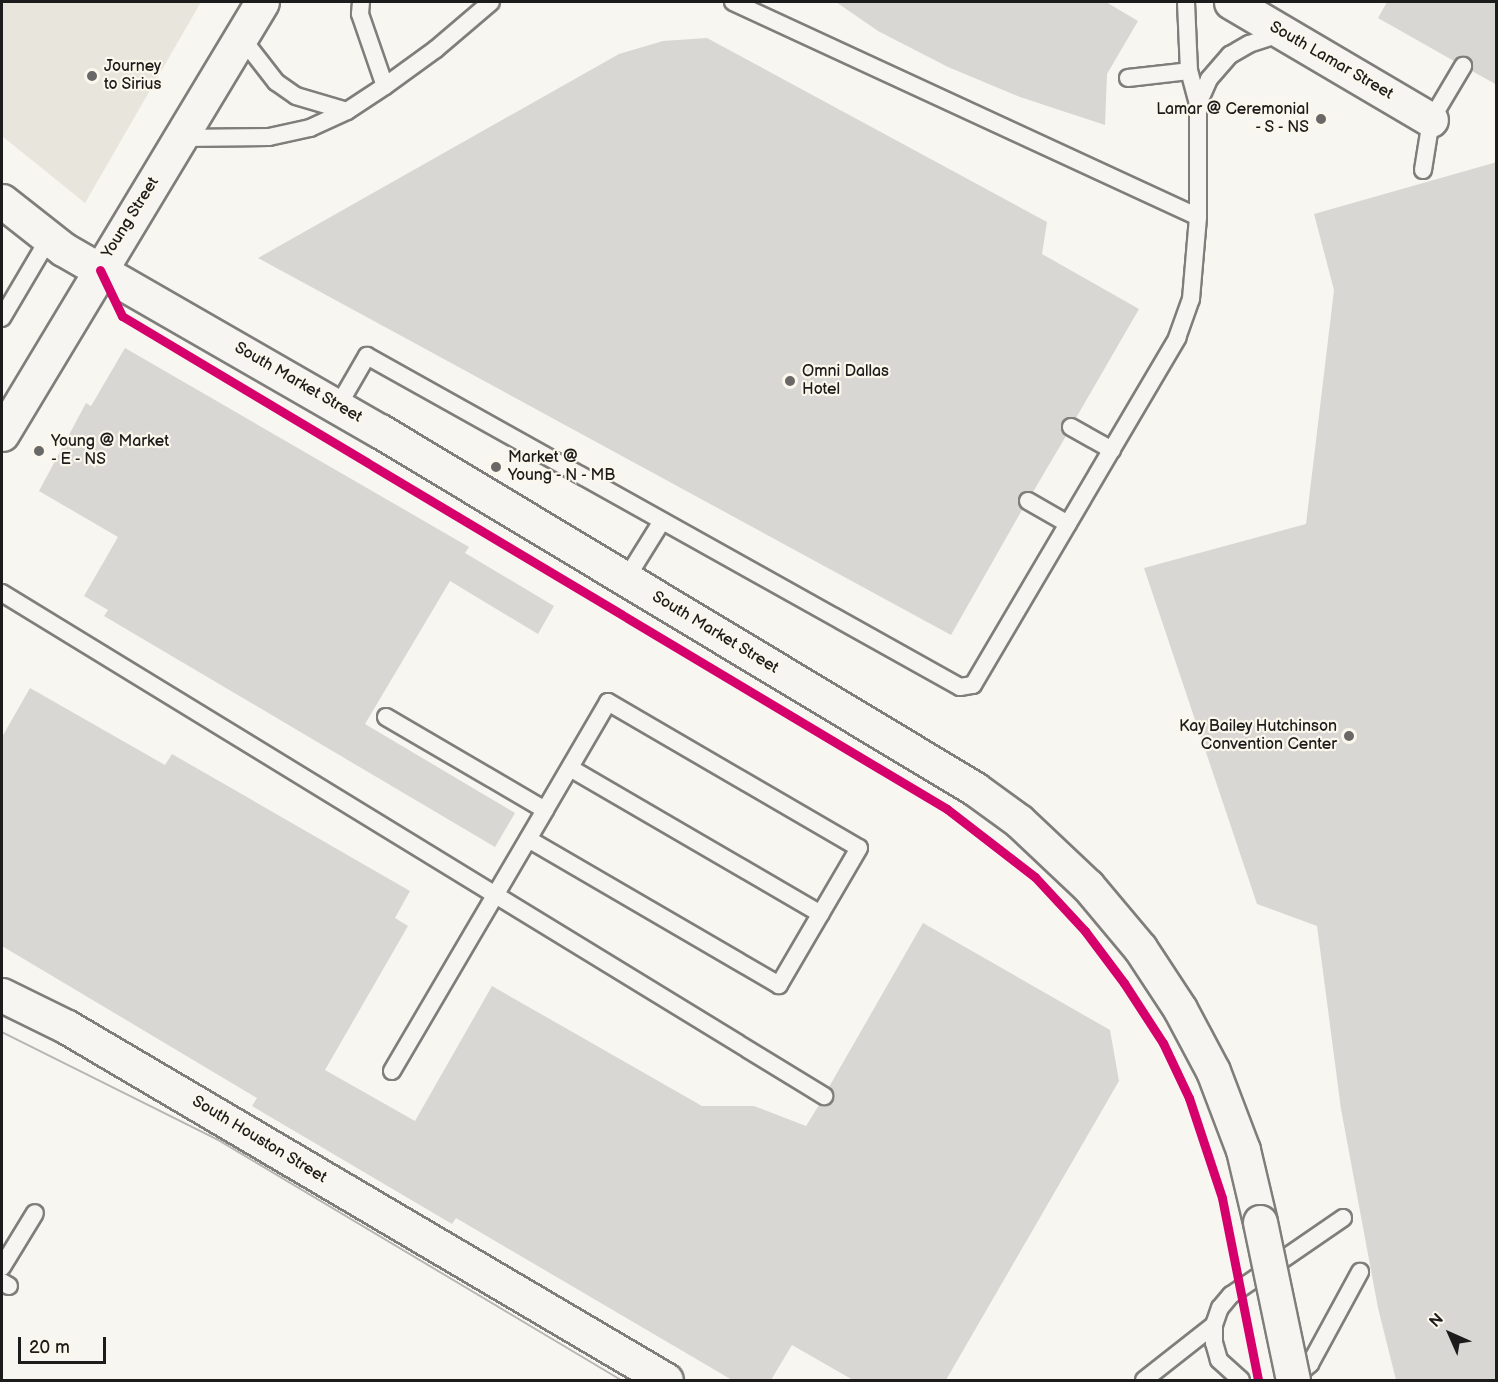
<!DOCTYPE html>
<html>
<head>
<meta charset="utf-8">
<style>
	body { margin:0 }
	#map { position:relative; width:1498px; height:1382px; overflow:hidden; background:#f8f6f0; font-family:"Balsamiq Sans",sans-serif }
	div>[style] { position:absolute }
	.built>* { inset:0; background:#e8e5dd }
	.building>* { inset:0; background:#d9d7d3 }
	.roads { filter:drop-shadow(2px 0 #7f7e7b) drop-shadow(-2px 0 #7f7e7b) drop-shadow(0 2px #7f7e7b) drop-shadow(0 -2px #7f7e7b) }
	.service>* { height:16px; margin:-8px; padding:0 8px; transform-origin:8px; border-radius:8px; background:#f6f5f1 }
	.secondary>* { height:33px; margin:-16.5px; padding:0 16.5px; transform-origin:16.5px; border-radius:16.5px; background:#f6f5f1 }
	.tram>* { height:1.5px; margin:-0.75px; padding:0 0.75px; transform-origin:0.75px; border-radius:0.75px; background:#b7b6b4 }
	.bridges { filter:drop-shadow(2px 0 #7f7e7b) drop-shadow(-2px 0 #7f7e7b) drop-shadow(0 2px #7f7e7b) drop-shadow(0 -2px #7f7e7b) }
	.secondary-bridge>* { height:33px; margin:-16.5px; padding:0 16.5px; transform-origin:16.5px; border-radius:16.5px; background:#f6f5f1 }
	.cycleway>* { height:9px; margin:-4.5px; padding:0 4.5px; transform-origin:4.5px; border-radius:4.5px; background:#d6006c }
	.dots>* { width:16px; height:16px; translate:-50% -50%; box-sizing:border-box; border:3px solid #fbf7ec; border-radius:50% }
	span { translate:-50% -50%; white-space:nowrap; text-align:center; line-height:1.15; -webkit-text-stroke:4.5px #fbf7ec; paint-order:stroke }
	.street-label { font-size:16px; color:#1c1c1c }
	.poi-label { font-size:16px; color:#1c1c1c }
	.left { translate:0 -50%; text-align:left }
	.right { translate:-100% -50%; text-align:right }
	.frame { position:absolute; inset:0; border:3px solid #1c1c1c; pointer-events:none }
	.north { position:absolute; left:1420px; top:1304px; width:60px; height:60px; -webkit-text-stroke:4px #fbf7ec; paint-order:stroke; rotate:315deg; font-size:16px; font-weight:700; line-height:24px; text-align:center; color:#1c1c1c }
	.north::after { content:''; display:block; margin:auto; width:21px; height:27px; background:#1c1c1c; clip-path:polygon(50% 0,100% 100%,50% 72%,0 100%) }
	.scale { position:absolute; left:18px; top:1337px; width:88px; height:27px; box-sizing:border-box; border:3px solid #1c1c1c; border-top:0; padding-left:8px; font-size:18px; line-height:21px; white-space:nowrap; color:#1c1c1c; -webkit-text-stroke:4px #fbf7ec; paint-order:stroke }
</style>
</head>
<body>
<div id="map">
	<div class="built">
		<i style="clip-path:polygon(2px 2px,201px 2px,85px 203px,2px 136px)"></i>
	</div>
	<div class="building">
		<i style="clip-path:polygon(836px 2px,1106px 2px,1138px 21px,1107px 74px,1105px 125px,1020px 97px,948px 67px,878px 31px)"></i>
		<i style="clip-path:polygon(1387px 2px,1497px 2px,1497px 85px,1472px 71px,1468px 57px,1454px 61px,1378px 18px)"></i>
		<i style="clip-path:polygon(707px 38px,1047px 222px,1042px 254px,1139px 309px,1076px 418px,1062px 421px,1061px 428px,1066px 436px,1033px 492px,1019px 495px,1022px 510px,951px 635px,258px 258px,619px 54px,663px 41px)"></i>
		<i style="clip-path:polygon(1497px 162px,1497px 1380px,1396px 1380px,1378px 1308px,1341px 1109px,1317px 926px,1257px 904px,1144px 568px,1306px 524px,1334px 290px,1314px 214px)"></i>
		<i style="clip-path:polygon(125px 348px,469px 547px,465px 553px,554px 606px,538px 634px,450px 581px,365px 724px,515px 813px,495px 847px,104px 616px,108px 610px,84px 596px,118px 537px,39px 491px,86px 403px,91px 406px)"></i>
		<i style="clip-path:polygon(30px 688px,165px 765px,172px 754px,410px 891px,395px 918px,408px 926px,325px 1070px,415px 1121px,492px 986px,702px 1106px,754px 1106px,806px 1126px,819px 1105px,828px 1105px,833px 1101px,829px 1087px,923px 923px,1110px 1030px,1119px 1081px,946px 1380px,853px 1380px,792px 1345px,771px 1380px,732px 1380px,456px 1218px,452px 1224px,252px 1106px,257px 1098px,2px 946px,2px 737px)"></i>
	</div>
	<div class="roads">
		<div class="service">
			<i style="left:361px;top:2px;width:12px;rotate:95deg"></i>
			<i style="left:360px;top:14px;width:76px;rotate:70.9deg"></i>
			<i style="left:733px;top:2px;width:512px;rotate:24.81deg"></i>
			<i style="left:241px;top:37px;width:57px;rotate:52.1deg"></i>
			<i style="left:276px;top:82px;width:24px;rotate:35deg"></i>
			<i style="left:296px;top:96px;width:53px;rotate:16.4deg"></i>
			<i style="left:1128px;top:78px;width:61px;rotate:-6.5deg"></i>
			<i style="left:1198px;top:104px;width:27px;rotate:-66deg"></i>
			<i style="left:1209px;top:79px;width:32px;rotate:-49deg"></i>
			<i style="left:1230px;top:55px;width:22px;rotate:-30deg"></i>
			<i style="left:1249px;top:44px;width:35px;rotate:-18deg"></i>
			<i style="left:181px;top:138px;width:88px;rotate:-0.7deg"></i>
			<i style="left:269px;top:137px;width:42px;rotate:-12.4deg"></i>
			<i style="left:310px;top:128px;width:41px;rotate:-24.7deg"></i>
			<i style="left:347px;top:111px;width:45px;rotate:-33.3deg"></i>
			<i style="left:385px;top:86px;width:63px;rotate:-36deg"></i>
			<i style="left:436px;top:49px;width:72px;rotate:-40.5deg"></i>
			<i style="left:1423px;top:170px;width:51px;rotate:-80.9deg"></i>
			<i style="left:1431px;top:120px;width:63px;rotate:-59.3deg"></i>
			<i style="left:2px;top:318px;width:91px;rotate:-59.5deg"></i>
			<i style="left:338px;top:406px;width:58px;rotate:-59.9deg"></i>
			<i style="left:367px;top:356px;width:679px;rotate:29.17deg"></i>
			<i style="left:960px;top:687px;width:13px;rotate:-9deg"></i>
			<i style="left:973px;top:685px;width:403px;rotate:-59.5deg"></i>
			<i style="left:1177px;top:338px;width:41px;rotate:-70.3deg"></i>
			<i style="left:1191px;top:299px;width:82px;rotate:-85.1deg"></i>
			<i style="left:1198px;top:217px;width:113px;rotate:-90deg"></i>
			<i style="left:1198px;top:104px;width:34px;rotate:-105deg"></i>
			<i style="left:1189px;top:71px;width:69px;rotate:-92.5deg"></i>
			<i style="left:1071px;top:427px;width:47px;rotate:29.3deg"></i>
			<i style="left:1028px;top:501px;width:46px;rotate:29.9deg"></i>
			<i style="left:626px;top:579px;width:68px;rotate:-58.2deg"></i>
			<i style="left:2px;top:593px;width:964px;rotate:31.46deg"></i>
			<i style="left:386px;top:717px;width:184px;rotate:30.3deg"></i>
			<i style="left:570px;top:768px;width:290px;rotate:30.2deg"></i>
			<i style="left:392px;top:1071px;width:303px;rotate:-59.6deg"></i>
			<i style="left:545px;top:810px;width:125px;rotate:-59.7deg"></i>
			<i style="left:608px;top:702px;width:290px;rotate:30.2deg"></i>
			<i style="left:859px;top:848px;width:159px;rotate:120.3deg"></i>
			<i style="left:779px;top:985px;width:290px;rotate:-149.8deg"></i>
			<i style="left:2px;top:1267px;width:63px;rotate:-58.6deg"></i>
			<i style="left:2px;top:1282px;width:8px;rotate:30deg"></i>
			<i style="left:1144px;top:1380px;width:89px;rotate:-38.2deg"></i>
			<i style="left:1241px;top:1380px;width:30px;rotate:-138deg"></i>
			<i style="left:1219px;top:1360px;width:18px;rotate:-106deg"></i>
			<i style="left:1214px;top:1343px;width:18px;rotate:-90deg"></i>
			<i style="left:1214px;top:1325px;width:18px;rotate:-71deg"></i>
			<i style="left:1220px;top:1308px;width:17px;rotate:-50deg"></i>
			<i style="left:1231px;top:1295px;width:136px;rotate:-34.5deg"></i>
			<i style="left:1291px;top:1380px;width:25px;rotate:-40deg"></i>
			<i style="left:1310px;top:1364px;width:105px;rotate:-61.5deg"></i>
		</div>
		<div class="secondary">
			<i style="left:1231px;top:2px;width:232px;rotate:30.5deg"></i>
			<i style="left:2px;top:201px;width:78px;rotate:38.2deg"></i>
			<i style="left:63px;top:249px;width:366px;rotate:29.9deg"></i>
			<i style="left:380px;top:431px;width:694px;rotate:31.03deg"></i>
			<i style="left:975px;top:789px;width:54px;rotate:36deg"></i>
			<i style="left:1019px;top:821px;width:95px;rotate:43.3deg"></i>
			<i style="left:1088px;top:886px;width:81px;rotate:50deg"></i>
			<i style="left:1140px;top:948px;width:73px;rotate:56.7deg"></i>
			<i style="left:1180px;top:1009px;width:70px;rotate:62deg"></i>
			<i style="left:1213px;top:1071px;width:85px;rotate:69.2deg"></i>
			<i style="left:1243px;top:1150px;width:74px;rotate:76.7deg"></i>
			<i style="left:2px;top:434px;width:504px;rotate:-58.96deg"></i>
			<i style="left:2px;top:995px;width:72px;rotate:26.2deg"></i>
			<i style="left:67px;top:1027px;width:695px;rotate:30.51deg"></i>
		</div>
	</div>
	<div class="tram">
		<i style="left:2px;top:1032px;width:240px;rotate:26.5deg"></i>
		<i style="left:217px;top:1139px;width:470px;rotate:30.8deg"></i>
	</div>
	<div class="bridges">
		<div class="secondary-bridge">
			<i style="left:1260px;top:1222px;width:161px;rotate:78.2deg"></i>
		</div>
	</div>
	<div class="cycleway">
		<i style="left:100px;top:270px;width:51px;rotate:64.4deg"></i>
		<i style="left:122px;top:316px;width:961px;rotate:30.86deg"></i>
		<i style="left:947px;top:809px;width:111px;rotate:37.7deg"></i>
		<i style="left:1035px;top:877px;width:74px;rotate:47.2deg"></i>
		<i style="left:1085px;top:931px;width:65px;rotate:53.1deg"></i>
		<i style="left:1124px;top:983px;width:72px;rotate:57deg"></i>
		<i style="left:1163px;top:1043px;width:61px;rotate:64.7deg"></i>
		<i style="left:1189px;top:1098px;width:105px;rotate:71.7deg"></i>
		<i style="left:1222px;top:1198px;width:186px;rotate:78.8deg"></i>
	</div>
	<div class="dots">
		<i style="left:92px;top:76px;background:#696866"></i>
		<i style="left:1321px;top:119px;background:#696866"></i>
		<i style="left:790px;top:381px;background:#696866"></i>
		<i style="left:39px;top:451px;background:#696866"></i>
		<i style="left:496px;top:467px;background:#696866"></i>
		<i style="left:1349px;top:736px;background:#696866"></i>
	</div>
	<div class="street-label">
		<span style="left:1331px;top:61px;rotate:30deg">South Lamar Street</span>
		<span style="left:131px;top:218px;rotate:-58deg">Young Street</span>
		<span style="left:298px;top:383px;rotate:30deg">South Market Street</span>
		<span style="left:715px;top:633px;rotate:31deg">South Market Street</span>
		<span style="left:259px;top:1140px;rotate:31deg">South Houston Street</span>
	</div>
	<div class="poi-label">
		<span class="left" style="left:104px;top:76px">Journey<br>to Sirius</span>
		<span class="right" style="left:1309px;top:119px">Lamar @ Ceremonial<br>- S - NS</span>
		<span class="left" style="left:802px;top:381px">Omni Dallas<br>Hotel</span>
		<span class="left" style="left:51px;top:451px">Young @ Market<br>- E - NS</span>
		<span class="left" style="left:508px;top:467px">Market @<br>Young - N - MB</span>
		<span class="right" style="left:1337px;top:736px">Kay Bailey Hutchinson<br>Convention Center</span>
	</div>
	<div class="frame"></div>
	<div class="north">N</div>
	<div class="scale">20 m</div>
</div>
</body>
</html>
